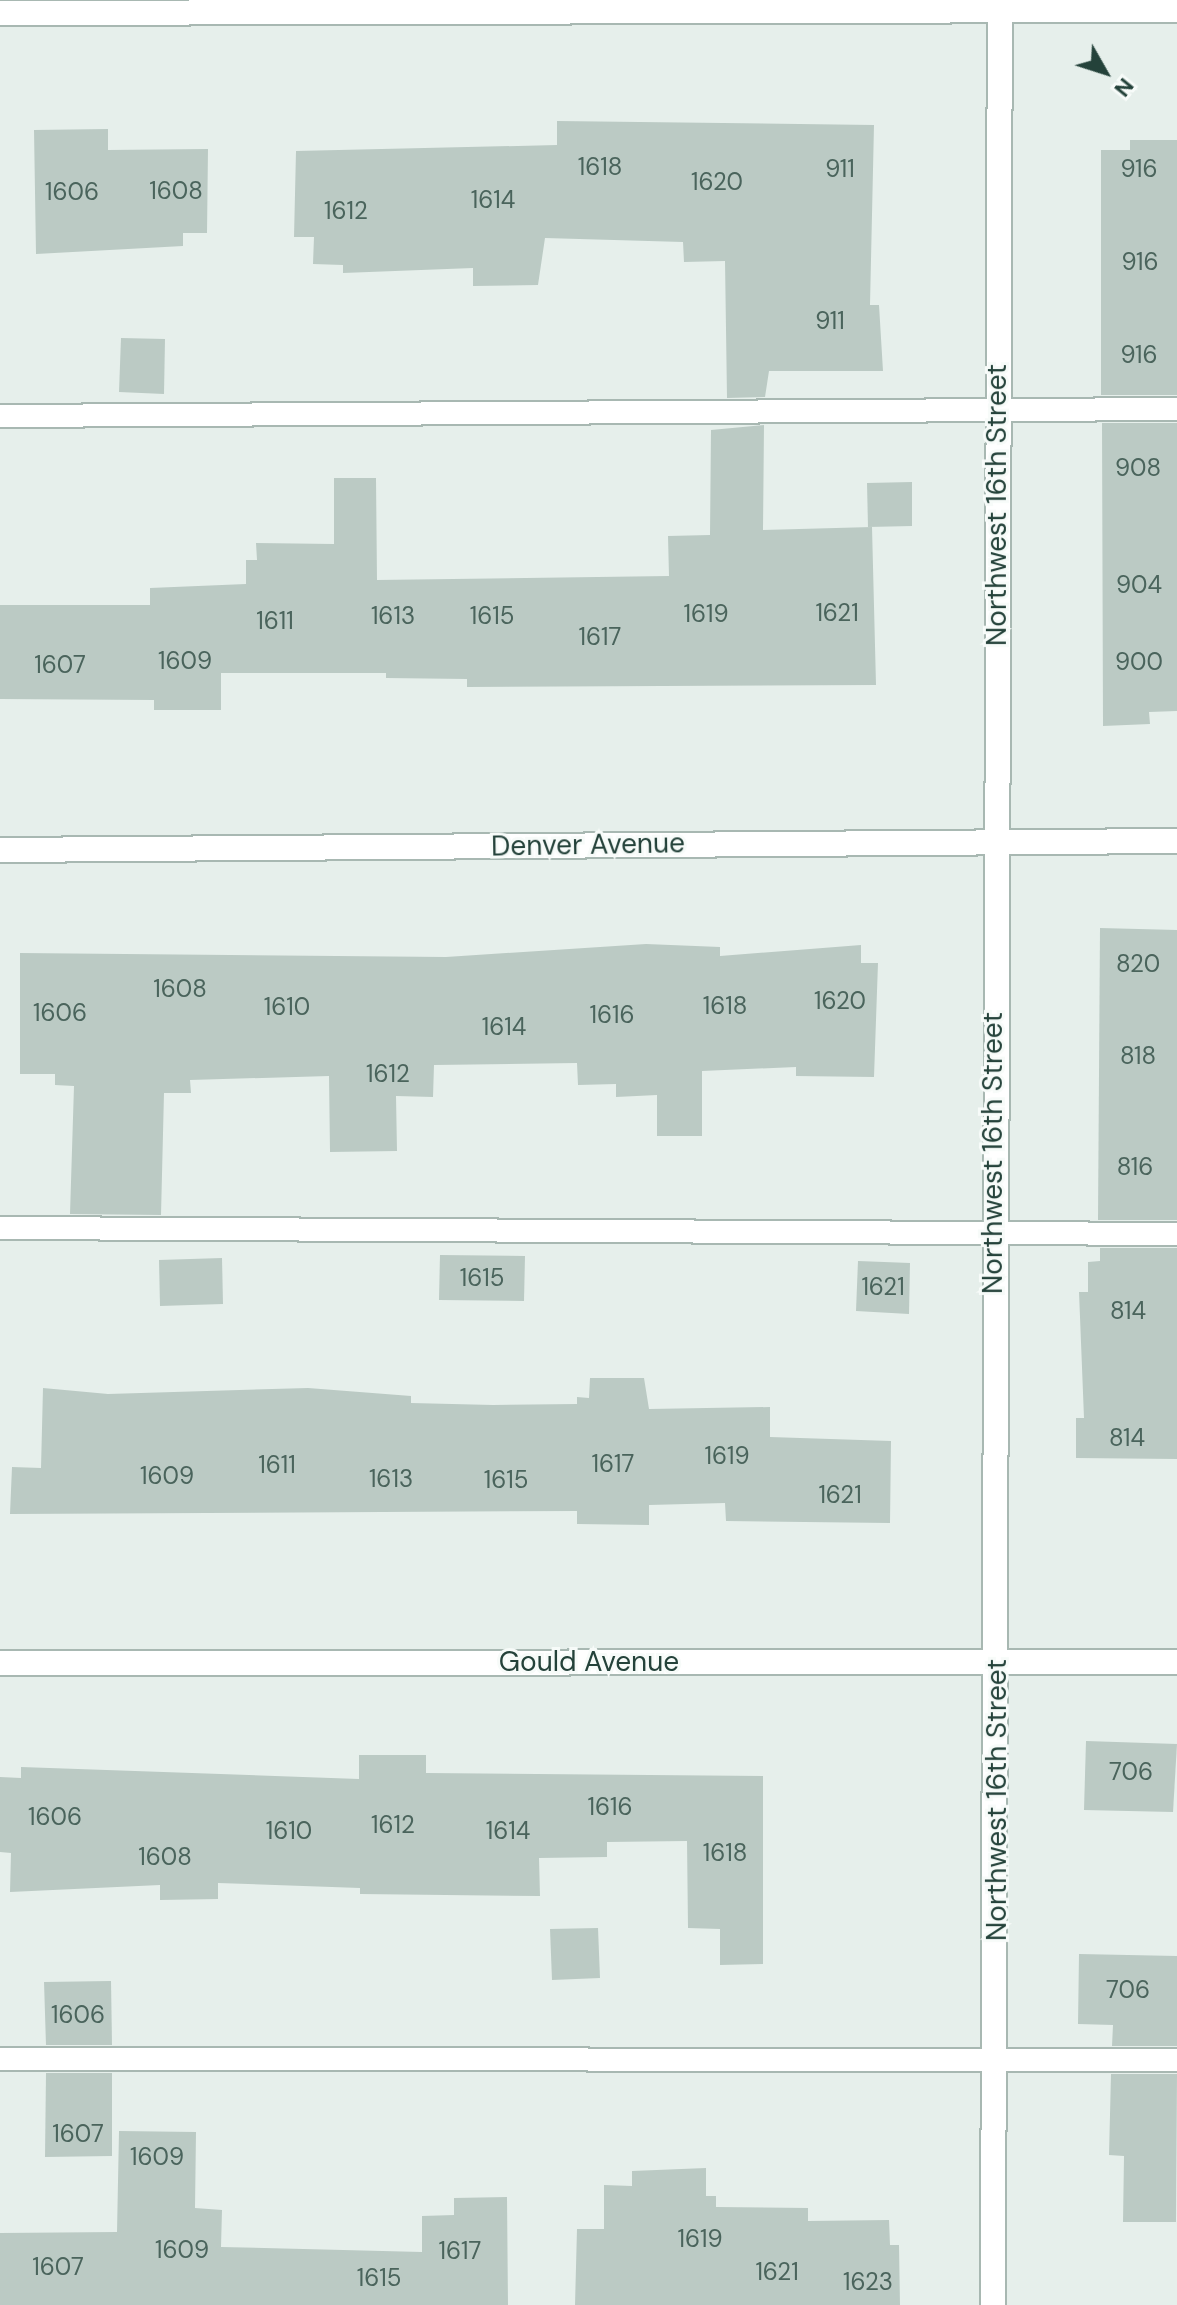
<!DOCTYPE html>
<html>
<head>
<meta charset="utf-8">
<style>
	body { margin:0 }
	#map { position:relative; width:1177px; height:2305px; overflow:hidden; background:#e6efeb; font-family:"DM Sans",sans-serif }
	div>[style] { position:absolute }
	.building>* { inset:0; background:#bbcac4 }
	.roads { filter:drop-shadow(2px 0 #a8b8b2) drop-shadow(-2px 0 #a8b8b2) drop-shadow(0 2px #a8b8b2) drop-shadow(0 -2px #a8b8b2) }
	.service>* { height:22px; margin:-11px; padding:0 11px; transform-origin:11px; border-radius:11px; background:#fff }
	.minor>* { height:24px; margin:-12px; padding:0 12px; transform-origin:12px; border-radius:12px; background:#fff }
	span { translate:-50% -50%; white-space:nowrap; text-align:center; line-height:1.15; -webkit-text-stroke:6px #f7fbf9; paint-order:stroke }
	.number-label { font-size:24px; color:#4a645c }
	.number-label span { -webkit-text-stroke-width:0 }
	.street-label { font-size:28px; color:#24423a }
	.north { position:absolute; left:1065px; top:32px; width:80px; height:80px; -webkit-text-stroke:6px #f7fbf9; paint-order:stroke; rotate:129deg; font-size:22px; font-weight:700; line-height:32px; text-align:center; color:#24423a }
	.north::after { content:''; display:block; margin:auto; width:28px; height:36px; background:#24423a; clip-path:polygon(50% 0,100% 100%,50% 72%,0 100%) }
</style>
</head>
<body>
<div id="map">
	<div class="building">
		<i style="clip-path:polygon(557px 121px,874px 125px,870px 305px,879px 305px,883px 371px,769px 371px,765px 397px,727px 398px,725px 261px,684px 262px,683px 242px,545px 238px,538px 285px,473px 286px,473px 268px,343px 273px,343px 265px,313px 264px,314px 237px,294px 237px,296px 151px,557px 145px)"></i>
		<i style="clip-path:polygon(108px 129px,108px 150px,208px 149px,207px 233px,183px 233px,183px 246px,36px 254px,34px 130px)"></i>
		<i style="clip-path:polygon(1130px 140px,1177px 140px,1177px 395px,1101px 395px,1101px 150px,1130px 150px)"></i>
		<i style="clip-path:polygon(121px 338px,165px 339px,164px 394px,119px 392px)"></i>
		<i style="clip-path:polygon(1102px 423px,1177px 423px,1177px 711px,1149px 712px,1150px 724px,1103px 726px)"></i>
		<i style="clip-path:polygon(764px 425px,763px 530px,872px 527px,876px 685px,467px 687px,467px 679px,386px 678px,386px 673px,221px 673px,221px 710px,154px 710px,154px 700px,0 699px,0 605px,150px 605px,150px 588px,246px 584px,246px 560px,257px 560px,256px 543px,334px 544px,334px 478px,376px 478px,377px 580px,669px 576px,668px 536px,710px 535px,711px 430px)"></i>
		<i style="clip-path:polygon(912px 482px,912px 526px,868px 527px,867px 483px)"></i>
		<i style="clip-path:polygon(1100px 928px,1177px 930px,1177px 1220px,1098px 1220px)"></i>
		<i style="clip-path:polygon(646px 944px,720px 947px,720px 956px,861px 945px,861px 963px,878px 963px,874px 1077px,796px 1076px,796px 1067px,702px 1071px,702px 1136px,657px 1136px,657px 1095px,616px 1097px,616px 1084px,578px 1085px,577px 1063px,434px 1065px,433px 1097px,396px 1096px,397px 1151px,330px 1152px,329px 1076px,190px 1080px,191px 1093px,164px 1093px,161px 1215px,70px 1214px,74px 1086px,55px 1085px,55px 1074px,20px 1074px,20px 953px,446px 957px)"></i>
		<i style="clip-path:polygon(1100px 1248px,1177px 1248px,1177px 1459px,1076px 1458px,1076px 1418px,1084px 1418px,1079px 1292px,1088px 1292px,1088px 1262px,1100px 1261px)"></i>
		<i style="clip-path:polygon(440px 1255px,525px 1256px,524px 1301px,439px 1300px)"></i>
		<i style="clip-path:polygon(222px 1258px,223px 1304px,160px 1306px,159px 1260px)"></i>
		<i style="clip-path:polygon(858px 1261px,910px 1263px,909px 1314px,856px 1311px)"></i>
		<i style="clip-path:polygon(590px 1378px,644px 1378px,649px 1409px,770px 1407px,770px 1437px,891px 1441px,890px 1523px,726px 1521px,725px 1503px,649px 1505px,649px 1525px,577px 1524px,577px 1511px,10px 1514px,12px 1467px,41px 1468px,43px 1388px,108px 1394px,308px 1388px,411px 1396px,411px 1403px,493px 1405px,577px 1404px,577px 1397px,589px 1398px)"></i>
		<i style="clip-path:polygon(1086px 1741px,1177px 1744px,1173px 1812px,1084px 1810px)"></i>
		<i style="clip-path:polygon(359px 1755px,426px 1755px,426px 1773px,763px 1776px,763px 1964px,720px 1965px,720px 1929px,688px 1928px,687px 1841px,607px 1842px,607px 1857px,539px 1858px,540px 1896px,360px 1894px,360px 1888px,218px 1883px,218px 1899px,160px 1900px,160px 1885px,10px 1892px,11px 1853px,0 1852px,0 1777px,21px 1778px,21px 1767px,359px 1779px)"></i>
		<i style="clip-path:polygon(598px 1928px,600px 1978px,552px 1980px,550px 1929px)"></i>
		<i style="clip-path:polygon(1079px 1954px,1177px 1956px,1177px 2046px,1112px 2046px,1113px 2025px,1078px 2024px)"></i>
		<i style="clip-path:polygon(111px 1981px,112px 2045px,46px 2045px,44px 1982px)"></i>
		<i style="clip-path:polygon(46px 2073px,112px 2073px,112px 2156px,45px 2157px)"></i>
		<i style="clip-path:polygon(1111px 2074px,1177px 2074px,1176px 2222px,1123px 2222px,1124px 2156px,1109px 2155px)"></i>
		<i style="clip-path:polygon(119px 2131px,196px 2132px,195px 2208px,222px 2210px,221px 2247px,422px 2252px,422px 2216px,454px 2215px,454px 2198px,507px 2197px,508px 2305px,0 2305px,0 2233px,117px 2232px)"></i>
		<i style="clip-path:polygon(706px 2168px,706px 2196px,716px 2196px,716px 2207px,808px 2208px,808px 2221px,889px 2220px,890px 2245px,899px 2245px,900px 2305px,575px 2305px,577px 2229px,604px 2229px,604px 2185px,632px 2186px,632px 2171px)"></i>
	</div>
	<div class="roads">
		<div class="service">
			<i style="left:0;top:416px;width:1177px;rotate:-0.34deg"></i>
			<i style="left:0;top:1228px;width:1177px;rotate:0.29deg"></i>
			<i style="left:0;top:2059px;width:1177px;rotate:0.05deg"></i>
		</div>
		<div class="minor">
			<i style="left:0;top:13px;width:1177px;rotate:-0.15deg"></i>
			<i style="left:0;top:850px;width:1177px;rotate:-0.44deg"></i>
			<i style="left:0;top:1663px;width:1177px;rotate:-0.05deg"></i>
			<i style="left:993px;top:2305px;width:2305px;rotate:-89.83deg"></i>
		</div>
	</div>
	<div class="number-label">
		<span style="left:600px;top:167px">1618</span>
		<span style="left:840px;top:169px">911</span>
		<span style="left:1139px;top:169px">916</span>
		<span style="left:717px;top:182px">1620</span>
		<span style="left:176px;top:191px">1608</span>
		<span style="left:72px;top:192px">1606</span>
		<span style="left:493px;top:200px">1614</span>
		<span style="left:346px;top:211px">1612</span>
		<span style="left:1140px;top:262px">916</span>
		<span style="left:830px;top:321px">911</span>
		<span style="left:1139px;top:355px">916</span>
		<span style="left:1138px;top:468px">908</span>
		<span style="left:1139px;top:585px">904</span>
		<span style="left:837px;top:613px">1621</span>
		<span style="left:706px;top:614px">1619</span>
		<span style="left:393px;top:616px">1613</span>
		<span style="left:492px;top:616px">1615</span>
		<span style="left:275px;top:621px">1611</span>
		<span style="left:600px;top:637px">1617</span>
		<span style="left:185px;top:661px">1609</span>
		<span style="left:1139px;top:662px">900</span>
		<span style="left:60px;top:665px">1607</span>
		<span style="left:1138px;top:964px">820</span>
		<span style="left:180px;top:989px">1608</span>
		<span style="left:840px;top:1001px">1620</span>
		<span style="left:725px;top:1006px">1618</span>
		<span style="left:287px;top:1007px">1610</span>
		<span style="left:60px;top:1013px">1606</span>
		<span style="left:612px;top:1015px">1616</span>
		<span style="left:504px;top:1027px">1614</span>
		<span style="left:1138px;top:1056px">818</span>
		<span style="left:388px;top:1074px">1612</span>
		<span style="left:1135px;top:1167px">816</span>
		<span style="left:482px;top:1278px">1615</span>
		<span style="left:883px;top:1287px">1621</span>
		<span style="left:1128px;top:1311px">814</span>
		<span style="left:1127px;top:1438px">814</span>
		<span style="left:727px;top:1456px">1619</span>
		<span style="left:613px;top:1464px">1617</span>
		<span style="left:277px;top:1465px">1611</span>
		<span style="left:167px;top:1476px">1609</span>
		<span style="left:391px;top:1479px">1613</span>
		<span style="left:506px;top:1480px">1615</span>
		<span style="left:840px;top:1495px">1621</span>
		<span style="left:1131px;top:1772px">706</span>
		<span style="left:610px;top:1807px">1616</span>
		<span style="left:55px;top:1817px">1606</span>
		<span style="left:393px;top:1825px">1612</span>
		<span style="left:289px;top:1831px">1610</span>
		<span style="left:508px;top:1831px">1614</span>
		<span style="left:725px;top:1853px">1618</span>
		<span style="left:165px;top:1857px">1608</span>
		<span style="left:1128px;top:1990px">706</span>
		<span style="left:78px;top:2015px">1606</span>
		<span style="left:78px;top:2134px">1607</span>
		<span style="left:157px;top:2157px">1609</span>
		<span style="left:700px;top:2239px">1619</span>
		<span style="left:182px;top:2250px">1609</span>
		<span style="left:460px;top:2251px">1617</span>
		<span style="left:58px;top:2267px">1607</span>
		<span style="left:777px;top:2272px">1621</span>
		<span style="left:379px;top:2278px">1615</span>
		<span style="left:868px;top:2282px">1623</span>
	</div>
	<div class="street-label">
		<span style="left:997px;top:505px;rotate:-90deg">Northwest 16th Street</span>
		<span style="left:588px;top:845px;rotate:-1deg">Denver Avenue</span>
		<span style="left:993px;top:1153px;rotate:-90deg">Northwest 16th Street</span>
		<span style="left:589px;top:1662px">Gould Avenue</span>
		<span style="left:997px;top:1800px;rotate:-90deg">Northwest 16th Street</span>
	</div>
	<div class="north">N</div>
</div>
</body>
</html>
